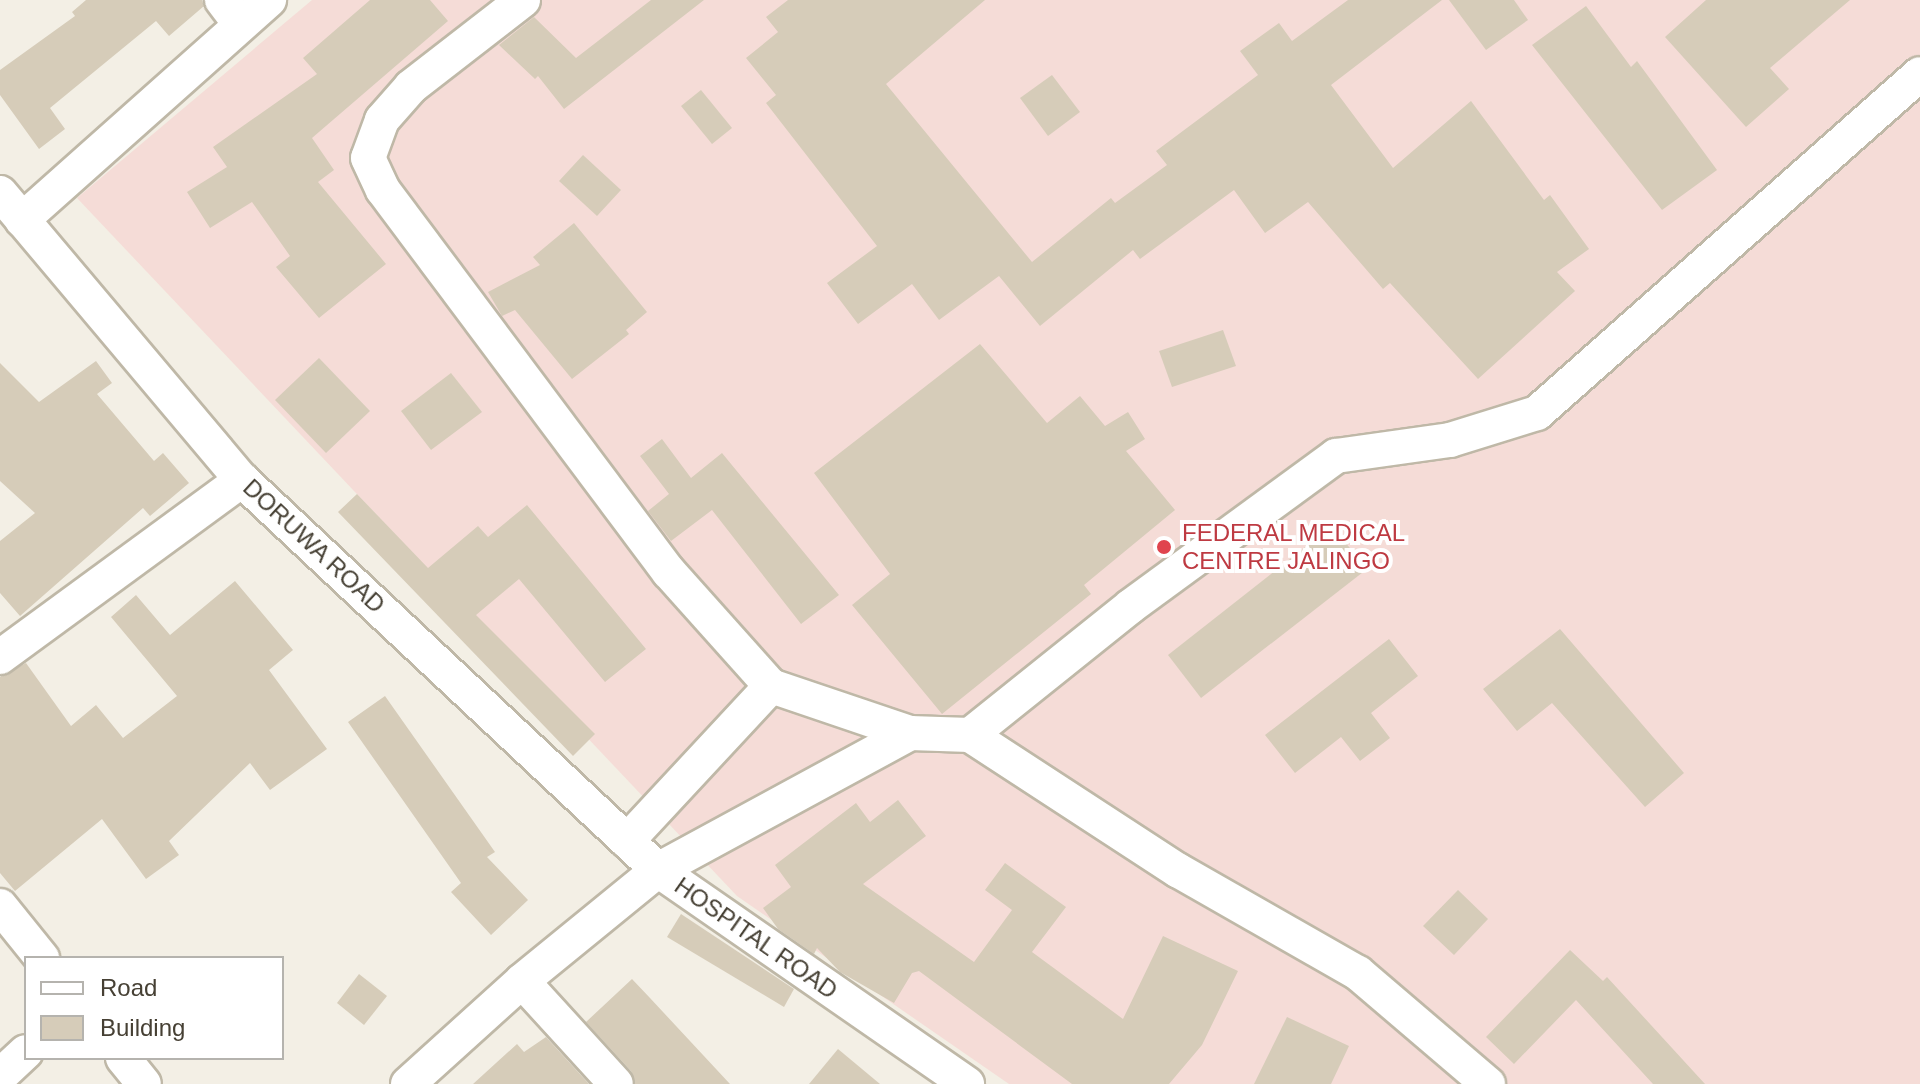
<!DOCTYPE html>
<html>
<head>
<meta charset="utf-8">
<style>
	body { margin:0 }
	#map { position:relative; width:1920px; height:1084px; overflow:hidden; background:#f3efe5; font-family:Helvetica,sans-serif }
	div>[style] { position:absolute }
	.medical>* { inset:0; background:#f5dcd7 }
	.building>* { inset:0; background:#d6ccb9 }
	.roads { filter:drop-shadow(2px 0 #bfb8a7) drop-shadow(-2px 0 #bfb8a7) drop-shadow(0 2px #bfb8a7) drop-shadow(0 -2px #bfb8a7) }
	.street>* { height:34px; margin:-17px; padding:0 17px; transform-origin:17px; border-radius:17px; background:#fff }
	.dots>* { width:22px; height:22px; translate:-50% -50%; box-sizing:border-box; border:4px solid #fff; border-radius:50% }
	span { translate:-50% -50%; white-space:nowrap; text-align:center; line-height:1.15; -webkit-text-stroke:8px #fff; paint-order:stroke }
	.health-label { font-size:24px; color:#be3a42 }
	.left { translate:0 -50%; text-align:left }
	.street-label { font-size:24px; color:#464034 }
	.legend { position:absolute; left:24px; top:956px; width:260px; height:104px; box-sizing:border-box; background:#fff; border:2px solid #b5b3ae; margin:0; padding:10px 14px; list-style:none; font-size:24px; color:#464034 }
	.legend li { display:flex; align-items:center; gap:16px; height:40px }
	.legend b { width:40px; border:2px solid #b5b3ae }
</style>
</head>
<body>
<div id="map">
	<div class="medical">
		<i style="clip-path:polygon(312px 0,1920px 0,1920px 1084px,1009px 1084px,737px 896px,77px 198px)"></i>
	</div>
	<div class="building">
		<i style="clip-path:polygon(86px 0,202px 0,204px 6px,169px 36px,156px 21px,50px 108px,65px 129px,39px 149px,0 95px,0 70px,75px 16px,72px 12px)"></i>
		<i style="clip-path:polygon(370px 0,430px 0,448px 21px,312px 138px,334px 170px,318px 182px,386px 264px,319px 318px,276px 267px,290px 256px,252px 202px,210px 228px,187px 192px,227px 167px,213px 147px,317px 74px,303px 58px)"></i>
		<i style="clip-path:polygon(651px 0,704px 0,564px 109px,538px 76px,535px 79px,499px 45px,534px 17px,576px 58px)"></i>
		<i style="clip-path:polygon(788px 0,985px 0,886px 84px,1032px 262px,1111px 198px,1115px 203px,1167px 165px,1156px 151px,1258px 75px,1240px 51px,1279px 23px,1292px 41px,1348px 0,1442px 0,1331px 85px,1393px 168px,1471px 101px,1544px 200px,1550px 195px,1589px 249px,1557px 272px,1575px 291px,1478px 379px,1390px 283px,1383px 289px,1308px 202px,1265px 233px,1234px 190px,1140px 259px,1133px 250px,1040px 326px,999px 276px,939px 320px,912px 284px,858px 324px,827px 283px,877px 246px,766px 103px,776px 95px,746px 58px,778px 32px,766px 17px)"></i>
		<i style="clip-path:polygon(1449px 0,1514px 0,1528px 20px,1486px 50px)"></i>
		<i style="clip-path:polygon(1706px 0,1850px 0,1770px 68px,1789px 89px,1746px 127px,1665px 37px)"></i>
		<i style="clip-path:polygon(1586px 6px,1631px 67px,1637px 61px,1717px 170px,1662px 210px,1532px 45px)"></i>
		<i style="clip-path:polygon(1052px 75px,1080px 112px,1048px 136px,1020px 98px)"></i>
		<i style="clip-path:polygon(701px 90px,732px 128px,712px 144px,681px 106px)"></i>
		<i style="clip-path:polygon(583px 155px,621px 190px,597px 216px,559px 181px)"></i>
		<i style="clip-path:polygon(574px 223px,647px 312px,626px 330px,629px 334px,572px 379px,515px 310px,502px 316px,488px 292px,540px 265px,533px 257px)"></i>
		<i style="clip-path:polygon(1223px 330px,1236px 366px,1172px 387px,1159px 351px)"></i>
		<i style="clip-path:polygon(980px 344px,1047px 423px,1080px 396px,1105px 426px,1128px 412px,1145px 439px,1126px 451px,1175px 510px,1084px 585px,1091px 594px,942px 714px,852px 605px,890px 574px,814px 473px)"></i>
		<i style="clip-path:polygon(319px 358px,370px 411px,326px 453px,275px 400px)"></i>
		<i style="clip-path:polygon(96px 361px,112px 383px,97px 394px,154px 461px,163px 453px,189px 483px,150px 516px,143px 508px,20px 616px,0 593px,0 541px,35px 513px,0 481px,0 363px,39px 402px)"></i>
		<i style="clip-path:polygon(451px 373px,482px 412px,431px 450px,401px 411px)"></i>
		<i style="clip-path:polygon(662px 439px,691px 478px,722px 453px,839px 595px,801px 624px,712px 510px,671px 541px,648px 511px,669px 494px,640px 456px)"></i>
		<i style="clip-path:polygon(357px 494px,428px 568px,478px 526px,488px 537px,527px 505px,646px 649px,605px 682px,519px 579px,476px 615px,595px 734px,573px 756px,338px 512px)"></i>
		<i style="clip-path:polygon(1332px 526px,1367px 569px,1201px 698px,1168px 655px)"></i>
		<i style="clip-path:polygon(235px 581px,293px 650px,269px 670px,327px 749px,270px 790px,250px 763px,169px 841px,179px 855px,146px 879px,102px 819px,15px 891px,0 873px,0 677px,26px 663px,71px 726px,96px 705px,123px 738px,177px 696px,111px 617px,136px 595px,170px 635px)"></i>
		<i style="clip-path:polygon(1560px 629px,1684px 773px,1645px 807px,1552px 703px,1517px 731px,1483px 689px)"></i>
		<i style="clip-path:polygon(1389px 639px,1418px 676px,1371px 713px,1390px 738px,1360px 761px,1341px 737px,1295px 773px,1265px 735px)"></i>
		<i style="clip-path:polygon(385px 696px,495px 852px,487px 857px,528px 900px,491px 935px,451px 892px,461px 883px,348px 722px)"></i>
		<i style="clip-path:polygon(898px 800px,926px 836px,863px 884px,974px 962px,1012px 910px,985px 890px,1005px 863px,1066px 907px,1032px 952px,1123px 1019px,1163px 936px,1238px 971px,1202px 1045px,1169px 1084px,1072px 1084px,919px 971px,912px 973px,894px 1003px,840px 972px,817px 948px,814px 954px,778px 929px,763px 908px,791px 887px,775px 865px,856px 803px,870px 822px)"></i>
		<i style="clip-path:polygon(1458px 890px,1488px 919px,1454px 955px,1423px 926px)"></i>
		<i style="clip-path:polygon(681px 914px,794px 989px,784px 1007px,667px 937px)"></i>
		<i style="clip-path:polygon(1570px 950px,1603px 981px,1607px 977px,1705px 1084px,1653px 1084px,1576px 1000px,1514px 1064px,1486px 1037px)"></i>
		<i style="clip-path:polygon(359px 974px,387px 996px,364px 1025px,337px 1003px)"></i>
		<i style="clip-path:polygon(632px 979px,650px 998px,730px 1084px,635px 1084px,631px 1071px,586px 1022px)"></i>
		<i style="clip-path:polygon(1287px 1017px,1349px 1046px,1331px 1084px,1254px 1084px)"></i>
		<i style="clip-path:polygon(546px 1037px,589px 1084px,473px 1084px,517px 1044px,524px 1052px)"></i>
		<i style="clip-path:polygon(838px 1049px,880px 1084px,809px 1084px)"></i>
	</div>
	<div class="roads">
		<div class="street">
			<i style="left:222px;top:0;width:30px;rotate:53deg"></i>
			<i style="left:523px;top:0;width:142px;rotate:142.2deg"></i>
			<i style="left:411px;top:87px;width:44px;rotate:131.3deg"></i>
			<i style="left:382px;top:120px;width:40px;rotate:110.2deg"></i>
			<i style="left:368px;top:158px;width:35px;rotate:65deg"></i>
			<i style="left:383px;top:190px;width:477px;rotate:53.2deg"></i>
			<i style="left:669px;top:572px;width:153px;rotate:48.2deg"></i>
			<i style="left:771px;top:686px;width:147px;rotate:18.7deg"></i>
			<i style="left:910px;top:733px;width:60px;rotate:1.9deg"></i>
			<i style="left:970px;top:735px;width:249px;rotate:33.1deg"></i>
			<i style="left:1179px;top:871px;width:206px;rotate:29.7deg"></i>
			<i style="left:1358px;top:973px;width:171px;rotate:40.5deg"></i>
			<i style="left:0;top:193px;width:375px;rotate:49.9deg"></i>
			<i style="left:242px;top:480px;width:570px;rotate:43.15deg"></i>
			<i style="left:658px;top:870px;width:287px;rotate:-28.5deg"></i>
			<i style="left:22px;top:220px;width:331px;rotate:-41.7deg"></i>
			<i style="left:0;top:657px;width:300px;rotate:-36.2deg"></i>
			<i style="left:970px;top:735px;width:206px;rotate:-38.7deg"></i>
			<i style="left:1131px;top:606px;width:254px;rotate:-36.2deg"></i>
			<i style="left:1336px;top:456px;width:115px;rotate:-8deg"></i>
			<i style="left:1450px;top:440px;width:91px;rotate:-17.2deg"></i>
			<i style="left:1537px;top:413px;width:511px;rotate:-41.51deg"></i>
			<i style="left:627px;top:841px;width:212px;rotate:-47.1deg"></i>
			<i style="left:0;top:906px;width:67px;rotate:51.1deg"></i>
			<i style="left:522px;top:981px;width:139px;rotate:47.6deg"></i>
			<i style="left:123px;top:1058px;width:33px;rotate:51deg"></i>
			<i style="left:0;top:1076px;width:35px;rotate:-43deg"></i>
			<i style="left:408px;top:1084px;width:154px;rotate:-42.1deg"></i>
			<i style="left:522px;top:981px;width:176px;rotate:-39.2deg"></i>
			<i style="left:658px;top:870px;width:376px;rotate:34.7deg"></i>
		</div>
	</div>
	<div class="dots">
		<i style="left:1164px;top:547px;background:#e0444e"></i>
	</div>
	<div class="health-label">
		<span class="left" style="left:1182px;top:547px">FEDERAL MEDICAL<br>CENTRE JALINGO</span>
	</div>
	<div class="street-label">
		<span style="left:314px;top:546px;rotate:43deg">DORUWA ROAD</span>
		<span style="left:756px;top:938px;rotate:35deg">HOSPITAL ROAD</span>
	</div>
	<ul class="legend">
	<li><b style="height:10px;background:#fff"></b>Road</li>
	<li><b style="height:22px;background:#d6ccb9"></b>Building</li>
	</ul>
</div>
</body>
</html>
